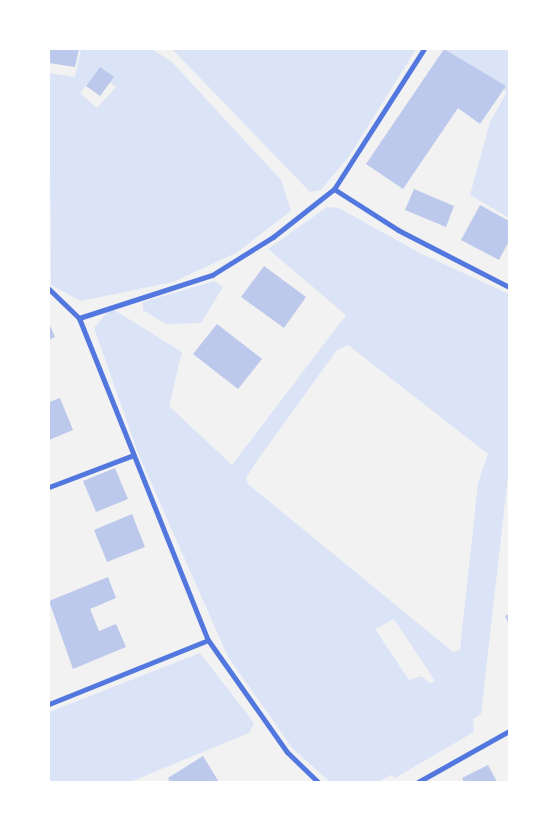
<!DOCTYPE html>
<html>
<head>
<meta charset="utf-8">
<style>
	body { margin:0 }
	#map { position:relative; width:558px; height:831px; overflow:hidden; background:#f2f2f2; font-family:"Fira Sans",sans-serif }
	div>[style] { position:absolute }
	.green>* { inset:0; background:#dbe4f7 }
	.building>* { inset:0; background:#bdc9ec }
	.minor>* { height:5px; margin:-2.5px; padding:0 2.5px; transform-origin:2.5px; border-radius:2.5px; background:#5277de }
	span { translate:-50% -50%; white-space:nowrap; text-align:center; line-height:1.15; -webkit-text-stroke:5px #fff; paint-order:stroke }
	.frame { position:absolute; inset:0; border:50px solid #fff; pointer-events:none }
</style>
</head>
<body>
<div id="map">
	<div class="green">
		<i style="clip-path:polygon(evenodd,81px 49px,152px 49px,172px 62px,281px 180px,291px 211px,236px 253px,173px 282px,81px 301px,51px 285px,49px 73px,75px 77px,81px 49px,97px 71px,116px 87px,97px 108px,80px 93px,97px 71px)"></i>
		<i style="clip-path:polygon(172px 49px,416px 49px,350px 155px,321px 190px,310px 192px)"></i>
		<i style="clip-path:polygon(441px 49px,509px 49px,509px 218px,470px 195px,490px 122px,507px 92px)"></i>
		<i style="clip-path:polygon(evenodd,327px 207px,339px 208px,420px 253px,509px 294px,509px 468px,481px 714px,473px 719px,474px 732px,395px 778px,391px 775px,378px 782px,330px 782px,293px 749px,228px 657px,138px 453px,94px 328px,111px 308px,182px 352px,169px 406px,232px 465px,346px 315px,268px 249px,327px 207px,348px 345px,488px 454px,478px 483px,460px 650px,453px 652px,248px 484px,246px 478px,259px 458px,337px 350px,348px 345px,327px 207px,394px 619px,435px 681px,430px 683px,421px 676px,409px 680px,375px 629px,394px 619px)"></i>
		<i style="clip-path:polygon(214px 281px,223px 287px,201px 323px,166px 324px,143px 310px,143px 302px)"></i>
		<i style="clip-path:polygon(200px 653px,254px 723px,249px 733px,130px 782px,49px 782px,49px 712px)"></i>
	</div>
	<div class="building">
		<i style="clip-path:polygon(49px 49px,79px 49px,75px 67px,49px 63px)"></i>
		<i style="clip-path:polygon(444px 49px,506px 86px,480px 124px,458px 108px,403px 189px,366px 164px)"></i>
		<i style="clip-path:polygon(100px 67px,114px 77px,100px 96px,86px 86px)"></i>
		<i style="clip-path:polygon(414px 189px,454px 206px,446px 227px,405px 210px)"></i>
		<i style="clip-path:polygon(480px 205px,509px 221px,509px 241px,499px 260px,461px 240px)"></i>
		<i style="clip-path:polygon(264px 266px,306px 297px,284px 328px,241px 297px)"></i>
		<i style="clip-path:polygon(49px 323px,55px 337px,49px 340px)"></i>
		<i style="clip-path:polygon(217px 324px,262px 359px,238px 389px,193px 354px)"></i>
		<i style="clip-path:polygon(60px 398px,73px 430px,49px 440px,49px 402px)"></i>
		<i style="clip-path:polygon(115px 468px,128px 499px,96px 512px,83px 481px)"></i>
		<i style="clip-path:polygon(132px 514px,145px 547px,107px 562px,94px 530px)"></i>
		<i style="clip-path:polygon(108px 577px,116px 598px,90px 609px,99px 631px,116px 624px,126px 647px,73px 669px,49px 601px)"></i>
		<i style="clip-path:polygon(509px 614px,509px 624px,505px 616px)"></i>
		<i style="clip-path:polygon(203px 756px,219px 782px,170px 782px,168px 778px)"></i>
		<i style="clip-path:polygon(488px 765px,497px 782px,464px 782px,462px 778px)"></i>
	</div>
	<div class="minor">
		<i style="left:334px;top:189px;width:76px;rotate:32.6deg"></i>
		<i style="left:398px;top:230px;width:125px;rotate:27.2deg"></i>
		<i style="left:49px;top:289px;width:42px;rotate:44deg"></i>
		<i style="left:79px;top:318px;width:347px;rotate:68.2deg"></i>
		<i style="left:208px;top:640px;width:137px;rotate:54.8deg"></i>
		<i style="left:287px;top:752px;width:43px;rotate:44.1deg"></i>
		<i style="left:79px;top:318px;width:140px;rotate:-17.9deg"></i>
		<i style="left:212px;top:275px;width:72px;rotate:-31.9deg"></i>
		<i style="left:273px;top:237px;width:78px;rotate:-38.2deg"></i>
		<i style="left:334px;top:189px;width:166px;rotate:-57.3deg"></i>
		<i style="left:49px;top:487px;width:88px;rotate:-20.7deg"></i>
		<i style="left:49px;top:704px;width:171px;rotate:-21.9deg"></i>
		<i style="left:418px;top:782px;width:104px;rotate:-29.3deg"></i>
	</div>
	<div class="frame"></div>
</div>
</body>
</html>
